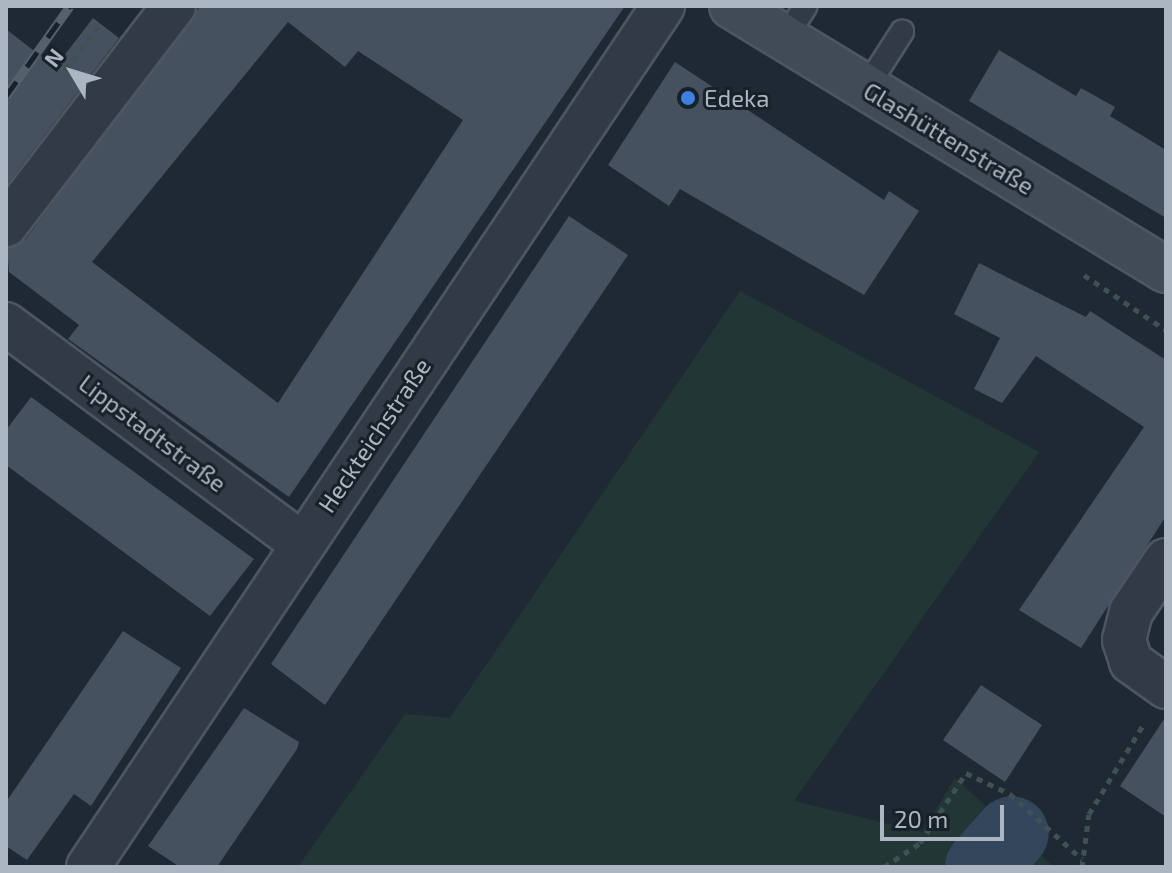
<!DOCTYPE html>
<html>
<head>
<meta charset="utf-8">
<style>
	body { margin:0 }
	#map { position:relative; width:1172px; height:873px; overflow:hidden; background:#1f2934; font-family:"Exo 2",sans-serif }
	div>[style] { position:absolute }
	.green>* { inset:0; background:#223636 }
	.river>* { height:74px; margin:-37px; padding:0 37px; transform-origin:37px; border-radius:37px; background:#33465b }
	.building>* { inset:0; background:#45515e }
	.path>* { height:5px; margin-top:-2.5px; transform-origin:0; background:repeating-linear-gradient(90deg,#3e5153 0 6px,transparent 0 12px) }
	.roads { filter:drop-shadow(2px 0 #4d5660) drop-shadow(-2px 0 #4d5660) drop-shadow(0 2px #4d5660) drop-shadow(0 -2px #4d5660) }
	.lane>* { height:22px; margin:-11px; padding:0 11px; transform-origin:11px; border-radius:11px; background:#323b45 }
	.street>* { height:42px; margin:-21px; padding:0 21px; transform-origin:21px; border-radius:21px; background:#323b45 }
	.secondary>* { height:44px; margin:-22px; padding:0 22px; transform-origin:22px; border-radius:22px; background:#414b57 }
	.rail>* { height:9px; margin-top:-4.5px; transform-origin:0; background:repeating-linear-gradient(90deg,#182029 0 18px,#54606c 0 36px); box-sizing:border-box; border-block:2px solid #54606c }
	.dots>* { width:22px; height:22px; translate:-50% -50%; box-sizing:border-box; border:4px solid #182029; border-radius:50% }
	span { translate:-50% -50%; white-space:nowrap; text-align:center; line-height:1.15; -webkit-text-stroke:6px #182029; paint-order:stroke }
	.poi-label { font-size:24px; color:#acb6c2 }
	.left { translate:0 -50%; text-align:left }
	.street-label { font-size:24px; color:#acb6c2 }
	.frame { position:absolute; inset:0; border:8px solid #acb6c2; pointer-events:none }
	.north { position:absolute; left:32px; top:32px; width:80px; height:80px; -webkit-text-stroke:6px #182029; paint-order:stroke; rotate:308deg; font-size:22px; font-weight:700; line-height:32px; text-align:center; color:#acb6c2 }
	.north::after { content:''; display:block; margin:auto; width:28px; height:36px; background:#acb6c2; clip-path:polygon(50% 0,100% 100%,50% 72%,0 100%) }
	.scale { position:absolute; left:880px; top:805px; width:124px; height:36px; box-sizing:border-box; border:4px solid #acb6c2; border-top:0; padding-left:10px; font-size:24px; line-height:28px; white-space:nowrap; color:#acb6c2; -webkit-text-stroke:6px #182029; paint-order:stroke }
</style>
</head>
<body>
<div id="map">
	<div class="green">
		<i style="clip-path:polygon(740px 291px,1039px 452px,794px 801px,922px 832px,955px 778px,1010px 828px,974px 867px,298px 867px,405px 714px,450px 718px)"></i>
		<i style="clip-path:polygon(1019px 836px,1054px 867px,989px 867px)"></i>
	</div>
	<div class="river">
		<i style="left:982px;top:867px;width:45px;rotate:-48.6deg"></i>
	</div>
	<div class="building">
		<i style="clip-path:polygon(evenodd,200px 6px,625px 6px,289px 497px,68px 339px,79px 325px,9px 272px,7px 248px,25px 240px,200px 6px,288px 22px,345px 67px,358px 51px,463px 120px,278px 403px,92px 262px,288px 22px)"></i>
		<i style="clip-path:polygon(93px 18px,119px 38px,6px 186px,6px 29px,47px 61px,52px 55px,60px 61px)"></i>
		<i style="clip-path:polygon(999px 50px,1076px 96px,1081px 88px,1115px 107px,1110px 116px,1166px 150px,1166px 218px,969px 101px)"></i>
		<i style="clip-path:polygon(675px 62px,884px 200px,889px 191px,919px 211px,864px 295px,680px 189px,669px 206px,608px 165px)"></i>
		<i style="clip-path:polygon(569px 216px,628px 255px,325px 705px,271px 664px)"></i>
		<i style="clip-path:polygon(979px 263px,1086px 317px,1090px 311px,1166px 360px,1166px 516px,1081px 648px,1019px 610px,1144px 427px,1036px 356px,1002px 403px,974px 389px,1000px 338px,954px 314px)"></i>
		<i style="clip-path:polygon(31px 397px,254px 559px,210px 616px,6px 465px,6px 430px)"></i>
		<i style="clip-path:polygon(123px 631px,181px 668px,91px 806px,74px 794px,27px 860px,6px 846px,6px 802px)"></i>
		<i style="clip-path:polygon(981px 685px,1042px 725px,1005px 782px,943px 740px)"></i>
		<i style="clip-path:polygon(244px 708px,299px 742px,297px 749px,217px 867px,180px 867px,148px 846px)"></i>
		<i style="clip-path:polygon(1166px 716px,1166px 817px,1120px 786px)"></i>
	</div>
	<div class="path">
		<i style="left:71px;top:72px;width:6px;rotate:-149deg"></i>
		<i style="left:66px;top:69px;width:58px;rotate:-52.7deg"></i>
		<i style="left:1084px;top:275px;width:99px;rotate:33.9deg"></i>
		<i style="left:884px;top:867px;width:43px;rotate:-33.7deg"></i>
		<i style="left:920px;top:843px;width:84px;rotate:-56.7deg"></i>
		<i style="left:966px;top:773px;width:49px;rotate:25.5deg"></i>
		<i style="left:1010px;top:794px;width:97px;rotate:42.1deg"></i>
		<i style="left:1082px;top:867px;width:53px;rotate:-82.5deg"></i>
		<i style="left:1089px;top:814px;width:108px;rotate:-58.7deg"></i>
	</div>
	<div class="roads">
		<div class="lane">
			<i style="left:785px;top:38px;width:38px;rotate:-57deg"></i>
			<i style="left:866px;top:88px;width:67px;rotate:-57.3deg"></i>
		</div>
		<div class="street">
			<i style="left:6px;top:225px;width:276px;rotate:-52.5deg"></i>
			<i style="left:6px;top:324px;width:367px;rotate:36.6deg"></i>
			<i style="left:1166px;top:560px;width:63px;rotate:123.9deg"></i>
			<i style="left:1131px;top:612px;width:29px;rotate:104deg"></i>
			<i style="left:1124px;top:640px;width:23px;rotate:72deg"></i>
			<i style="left:1131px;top:662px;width:43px;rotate:35.5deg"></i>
			<i style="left:88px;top:867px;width:1035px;rotate:-56.26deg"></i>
		</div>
		<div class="secondary">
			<i style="left:732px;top:6px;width:508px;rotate:31.31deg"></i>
		</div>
	</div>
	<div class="rail">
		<i style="left:6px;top:96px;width:110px;rotate:-54.6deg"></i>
	</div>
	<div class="dots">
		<i style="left:688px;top:98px;background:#3f7fe0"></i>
	</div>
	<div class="poi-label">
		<span class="left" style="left:704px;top:98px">Edeka</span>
	</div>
	<div class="street-label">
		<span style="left:949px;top:138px;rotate:31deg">Glashüttenstraße</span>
		<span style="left:153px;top:433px;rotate:37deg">Lippstadtstraße</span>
		<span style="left:374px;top:435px;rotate:-56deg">Heckteichstraße</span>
	</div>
	<div class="frame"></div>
	<div class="north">N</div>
	<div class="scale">20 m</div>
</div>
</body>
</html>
